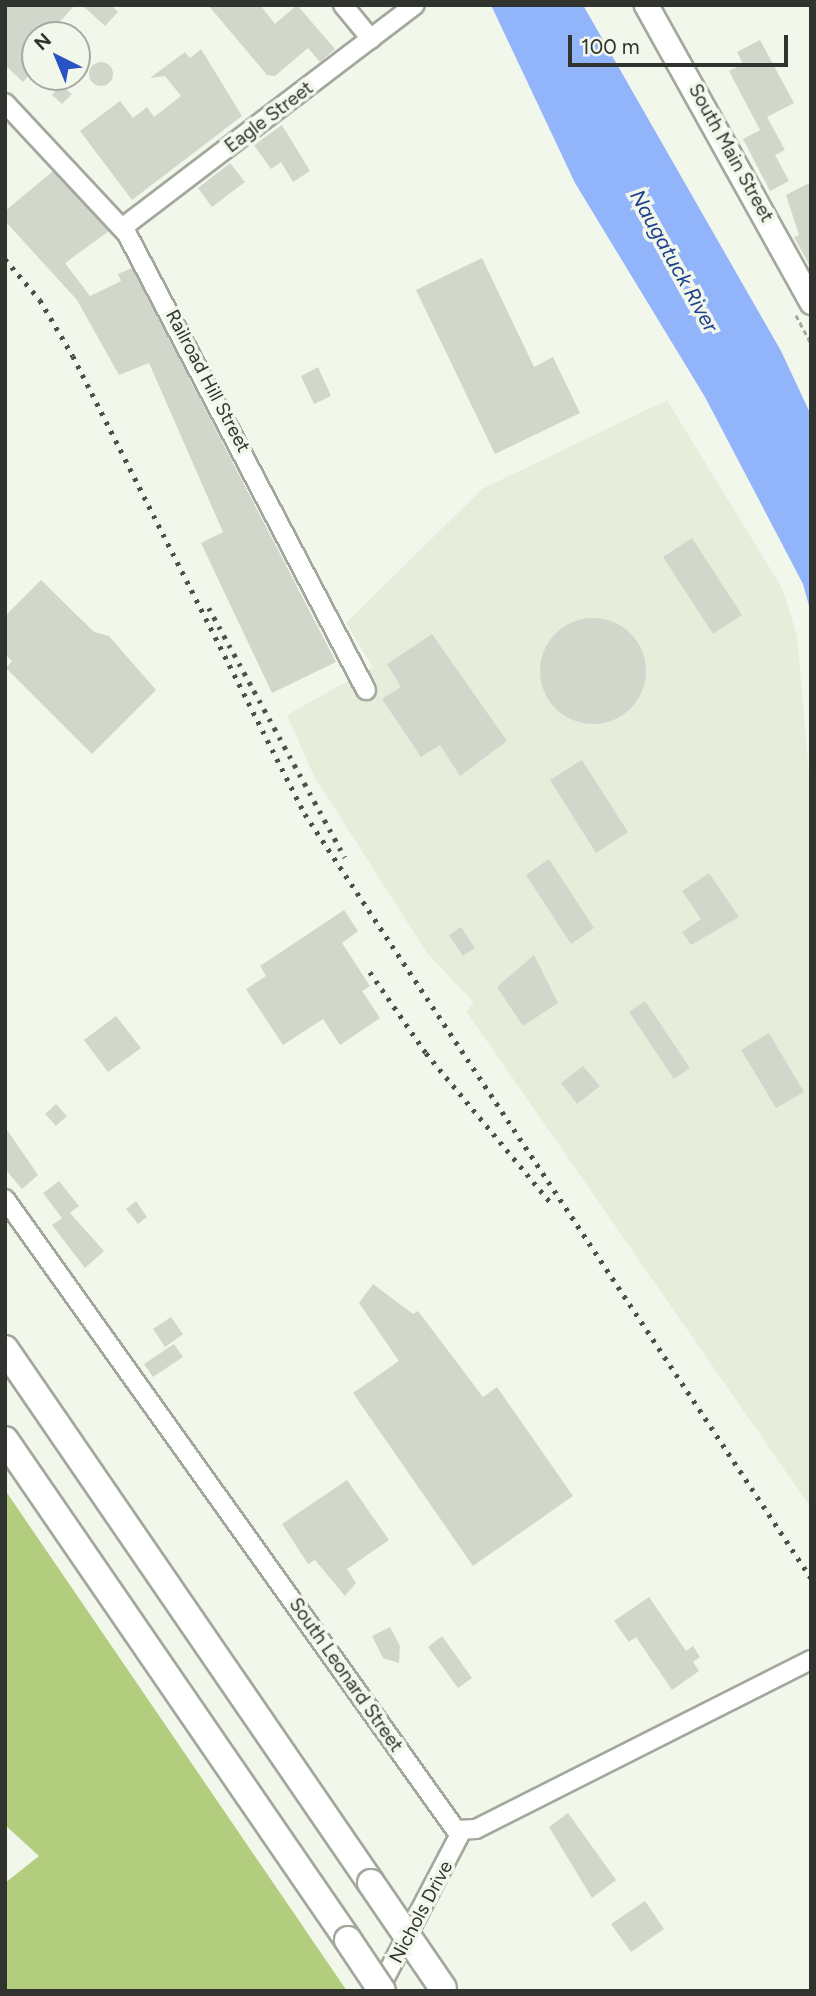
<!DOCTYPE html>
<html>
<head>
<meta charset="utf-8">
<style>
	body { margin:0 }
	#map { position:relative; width:816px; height:1996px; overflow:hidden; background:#f2f7eb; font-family:Figtree,sans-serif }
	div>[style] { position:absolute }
	.built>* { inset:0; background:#e6eedb }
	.forest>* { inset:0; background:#b2cd7e }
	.water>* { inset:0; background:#92b4fa }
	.building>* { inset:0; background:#d2d7cb }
	.round { border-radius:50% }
	.path>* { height:2.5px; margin-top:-1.25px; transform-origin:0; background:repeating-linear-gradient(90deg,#a4a89f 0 5px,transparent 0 8.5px) }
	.roads { filter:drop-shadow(2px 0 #a3a89c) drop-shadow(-2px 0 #a3a89c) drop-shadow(0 2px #a3a89c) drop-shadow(0 -2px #a3a89c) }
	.minor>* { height:18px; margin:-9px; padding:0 9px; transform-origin:9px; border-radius:9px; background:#fff }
	.major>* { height:23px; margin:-11.5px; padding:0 11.5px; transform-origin:11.5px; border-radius:11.5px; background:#fff }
	.highway>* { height:26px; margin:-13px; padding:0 13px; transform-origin:13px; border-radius:13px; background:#fff }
	.rail>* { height:4.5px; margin-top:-2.25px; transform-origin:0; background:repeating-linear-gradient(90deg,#4d4f49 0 3.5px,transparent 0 10.5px) }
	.bridges { filter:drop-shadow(2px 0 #a3a89c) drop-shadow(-2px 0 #a3a89c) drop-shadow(0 2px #a3a89c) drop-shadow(0 -2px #a3a89c) }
	.highway-bridge>* { height:26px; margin:-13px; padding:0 13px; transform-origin:13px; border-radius:13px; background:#fff }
	span { translate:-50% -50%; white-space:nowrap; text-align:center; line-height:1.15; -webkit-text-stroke:7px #f2f7eb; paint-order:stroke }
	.street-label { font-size:19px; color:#31332e }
	.water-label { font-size:21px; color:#1e3e8e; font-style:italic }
	.frame { position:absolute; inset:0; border:7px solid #31332e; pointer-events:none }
	.north { position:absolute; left:21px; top:21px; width:70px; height:70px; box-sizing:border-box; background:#f2f7eb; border:2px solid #a5a99f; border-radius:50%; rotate:317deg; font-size:19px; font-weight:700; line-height:28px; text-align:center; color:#31332e }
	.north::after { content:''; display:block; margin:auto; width:24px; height:32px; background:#2853c2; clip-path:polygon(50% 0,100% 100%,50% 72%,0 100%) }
	.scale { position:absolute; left:568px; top:35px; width:220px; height:32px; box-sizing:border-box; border:4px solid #31332e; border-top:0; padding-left:9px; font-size:21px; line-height:24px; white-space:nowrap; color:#31332e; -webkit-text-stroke:5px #f2f7eb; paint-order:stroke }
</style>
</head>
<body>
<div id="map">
	<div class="built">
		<i style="clip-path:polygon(667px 400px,782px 588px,797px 635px,811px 796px,811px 1508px,466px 1011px,474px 1003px,427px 953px,314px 776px,287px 715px,373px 667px,346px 623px,482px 489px)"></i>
	</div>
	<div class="forest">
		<i style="clip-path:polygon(5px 1490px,347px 1991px,5px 1991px,5px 1883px,39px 1856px,5px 1825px)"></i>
	</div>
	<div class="water">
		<i style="clip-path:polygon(491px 5px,583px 5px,781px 351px,811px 415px,811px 613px,803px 584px,705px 397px,575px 183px)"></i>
	</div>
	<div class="building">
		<i style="clip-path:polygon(5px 5px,75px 5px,48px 35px,35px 35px,29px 56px,35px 69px,23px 82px,5px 65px)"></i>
		<i style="clip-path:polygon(82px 5px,111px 5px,118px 12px,105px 26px)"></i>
		<i style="clip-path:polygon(208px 5px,260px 5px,275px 24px,297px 5px,335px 49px,320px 62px,308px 48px,275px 76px,267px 75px)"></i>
		<i style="clip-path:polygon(760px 40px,794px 103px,767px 117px,785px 150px,775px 155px,789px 181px,770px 191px,743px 139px,760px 130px,729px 71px,743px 64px,737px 52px)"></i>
		<i style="clip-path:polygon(201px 49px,242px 116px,132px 200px,80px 131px,120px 101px,133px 118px,147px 107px,154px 117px,181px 96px,165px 76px,150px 78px,185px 52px,190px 58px)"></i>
		<i class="round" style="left:89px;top:62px;width:24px;height:24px"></i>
		<i style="clip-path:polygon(61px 85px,72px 94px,62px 104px,52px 95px)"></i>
		<i style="clip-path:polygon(282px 125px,310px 171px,293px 182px,281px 162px,271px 169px,254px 145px)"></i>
		<i style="clip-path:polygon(230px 163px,245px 182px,212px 207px,198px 188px)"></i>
		<i style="clip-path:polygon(53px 171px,109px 231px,65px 263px,90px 296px,121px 281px,118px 274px,132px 268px,336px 662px,272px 693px,201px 543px,223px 532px,149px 363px,119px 375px,77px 300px,5px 221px,5px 211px)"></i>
		<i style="clip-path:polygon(811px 182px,811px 268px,794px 237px,799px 235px,786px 195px)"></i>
		<i style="clip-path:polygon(482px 258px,534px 367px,553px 357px,580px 413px,495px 454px,416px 290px)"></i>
		<i style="clip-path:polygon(318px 367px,331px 396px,314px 404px,301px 376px)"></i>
		<i style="clip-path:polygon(692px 538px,742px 615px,713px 634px,663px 557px)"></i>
		<i style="clip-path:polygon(41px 580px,94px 632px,109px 636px,156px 690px,92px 754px,6px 668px,12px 661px,5px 654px,5px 616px)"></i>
		<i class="round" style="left:540px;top:618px;width:106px;height:106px"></i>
		<i style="clip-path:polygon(432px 634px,507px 741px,460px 776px,440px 745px,421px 757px,382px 699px,401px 687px,387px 664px)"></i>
		<i style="clip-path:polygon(582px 760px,628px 832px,596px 853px,550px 780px)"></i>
		<i style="clip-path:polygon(549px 859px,594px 928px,571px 944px,526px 875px)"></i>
		<i style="clip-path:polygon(709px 873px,739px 917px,691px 945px,682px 932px,701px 919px,682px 891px)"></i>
		<i style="clip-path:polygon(344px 910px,358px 931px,342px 943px,370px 986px,362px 991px,380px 1018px,340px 1045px,323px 1019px,283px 1045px,246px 989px,266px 976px,260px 966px)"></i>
		<i style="clip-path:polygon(461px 927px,475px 948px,463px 956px,449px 935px)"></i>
		<i style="clip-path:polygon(534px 955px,558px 1003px,523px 1026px,497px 987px)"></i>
		<i style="clip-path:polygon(645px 1001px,690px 1068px,674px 1079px,629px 1012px)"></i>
		<i style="clip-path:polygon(116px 1016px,141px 1048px,108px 1072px,84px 1040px)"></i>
		<i style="clip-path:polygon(769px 1033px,804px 1092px,776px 1108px,741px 1050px)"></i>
		<i style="clip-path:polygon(583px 1066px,600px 1086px,577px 1104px,561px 1083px)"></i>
		<i style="clip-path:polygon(56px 1104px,67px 1116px,56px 1126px,45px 1114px)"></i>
		<i style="clip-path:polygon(5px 1127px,38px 1175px,22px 1189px,5px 1169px)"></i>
		<i style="clip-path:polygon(59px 1181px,79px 1206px,70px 1213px,104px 1251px,85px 1268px,52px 1225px,62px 1218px,43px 1193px)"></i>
		<i style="clip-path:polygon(136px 1201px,147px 1217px,138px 1224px,126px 1209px)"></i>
		<i style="clip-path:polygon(373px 1284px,413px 1314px,418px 1311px,483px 1397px,497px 1387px,573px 1496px,473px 1566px,353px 1393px,399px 1361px,359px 1303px)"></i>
		<i style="clip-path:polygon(171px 1317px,183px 1334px,165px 1347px,153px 1329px)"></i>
		<i style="clip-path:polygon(174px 1344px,183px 1357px,153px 1377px,144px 1364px)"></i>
		<i style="clip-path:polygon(347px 1480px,389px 1540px,347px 1569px,356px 1583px,345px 1596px,315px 1560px,308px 1564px,282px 1524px)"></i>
		<i style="clip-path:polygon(649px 1597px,686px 1651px,693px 1646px,700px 1657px,693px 1662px,699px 1671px,672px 1690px,636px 1637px,629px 1642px,614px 1621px)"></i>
		<i style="clip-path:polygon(390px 1627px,400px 1646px,399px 1663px,383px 1658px,372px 1636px)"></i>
		<i style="clip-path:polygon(442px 1636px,472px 1678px,458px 1688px,428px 1647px)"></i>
		<i style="clip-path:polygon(568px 1813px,616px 1880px,592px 1898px,549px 1827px)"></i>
		<i style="clip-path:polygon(645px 1901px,664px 1929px,631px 1952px,611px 1924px)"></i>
	</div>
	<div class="path">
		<i style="left:796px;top:315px;width:32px;rotate:62deg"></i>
	</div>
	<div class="roads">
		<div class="minor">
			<i style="left:343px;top:5px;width:44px;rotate:50.5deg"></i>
			<i style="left:5px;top:103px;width:179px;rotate:47deg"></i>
			<i style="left:127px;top:234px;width:515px;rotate:62.34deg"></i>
			<i style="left:122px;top:228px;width:368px;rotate:-37.3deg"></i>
			<i style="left:5px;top:1199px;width:776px;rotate:54.45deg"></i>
			<i style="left:456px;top:1830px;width:20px;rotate:-3deg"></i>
			<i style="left:476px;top:1829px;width:375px;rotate:-26.8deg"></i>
			<i style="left:378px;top:1991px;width:179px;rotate:-62.4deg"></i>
		</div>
		<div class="major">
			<i style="left:646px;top:5px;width:340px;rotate:60.9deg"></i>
		</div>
		<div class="highway">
			<i style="left:5px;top:1349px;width:647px;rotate:55.57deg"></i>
			<i style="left:5px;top:1440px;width:606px;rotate:55.55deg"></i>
		</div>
	</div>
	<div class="rail">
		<i style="left:5px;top:259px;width:54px;rotate:49.5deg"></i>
		<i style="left:40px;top:300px;width:65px;rotate:59.5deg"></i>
		<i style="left:73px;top:356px;width:513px;rotate:63.14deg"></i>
		<i style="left:305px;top:814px;width:916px;rotate:56.48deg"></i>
		<i style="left:209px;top:608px;width:284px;rotate:61.4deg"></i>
		<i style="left:370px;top:972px;width:98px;rotate:55.3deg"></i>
		<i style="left:426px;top:1053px;width:197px;rotate:50.2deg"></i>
	</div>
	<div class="bridges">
		<div class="highway-bridge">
			<i style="left:371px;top:1883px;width:127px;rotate:55.6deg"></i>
			<i style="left:348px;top:1940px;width:61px;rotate:56.3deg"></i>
		</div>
	</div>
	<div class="street-label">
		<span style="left:269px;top:117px;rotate:-37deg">Eagle Street</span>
		<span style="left:731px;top:153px;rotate:61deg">South Main Street</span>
		<span style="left:208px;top:381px;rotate:62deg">Railroad Hill Street</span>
		<span style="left:346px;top:1675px;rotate:55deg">South Leonard Street</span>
		<span style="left:421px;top:1912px;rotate:-62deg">Nichols Drive</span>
	</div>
	<div class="water-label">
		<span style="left:674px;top:261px;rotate:61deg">Naugatuck River</span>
	</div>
	<div class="frame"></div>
	<div class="north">N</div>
	<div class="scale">100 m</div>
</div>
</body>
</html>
